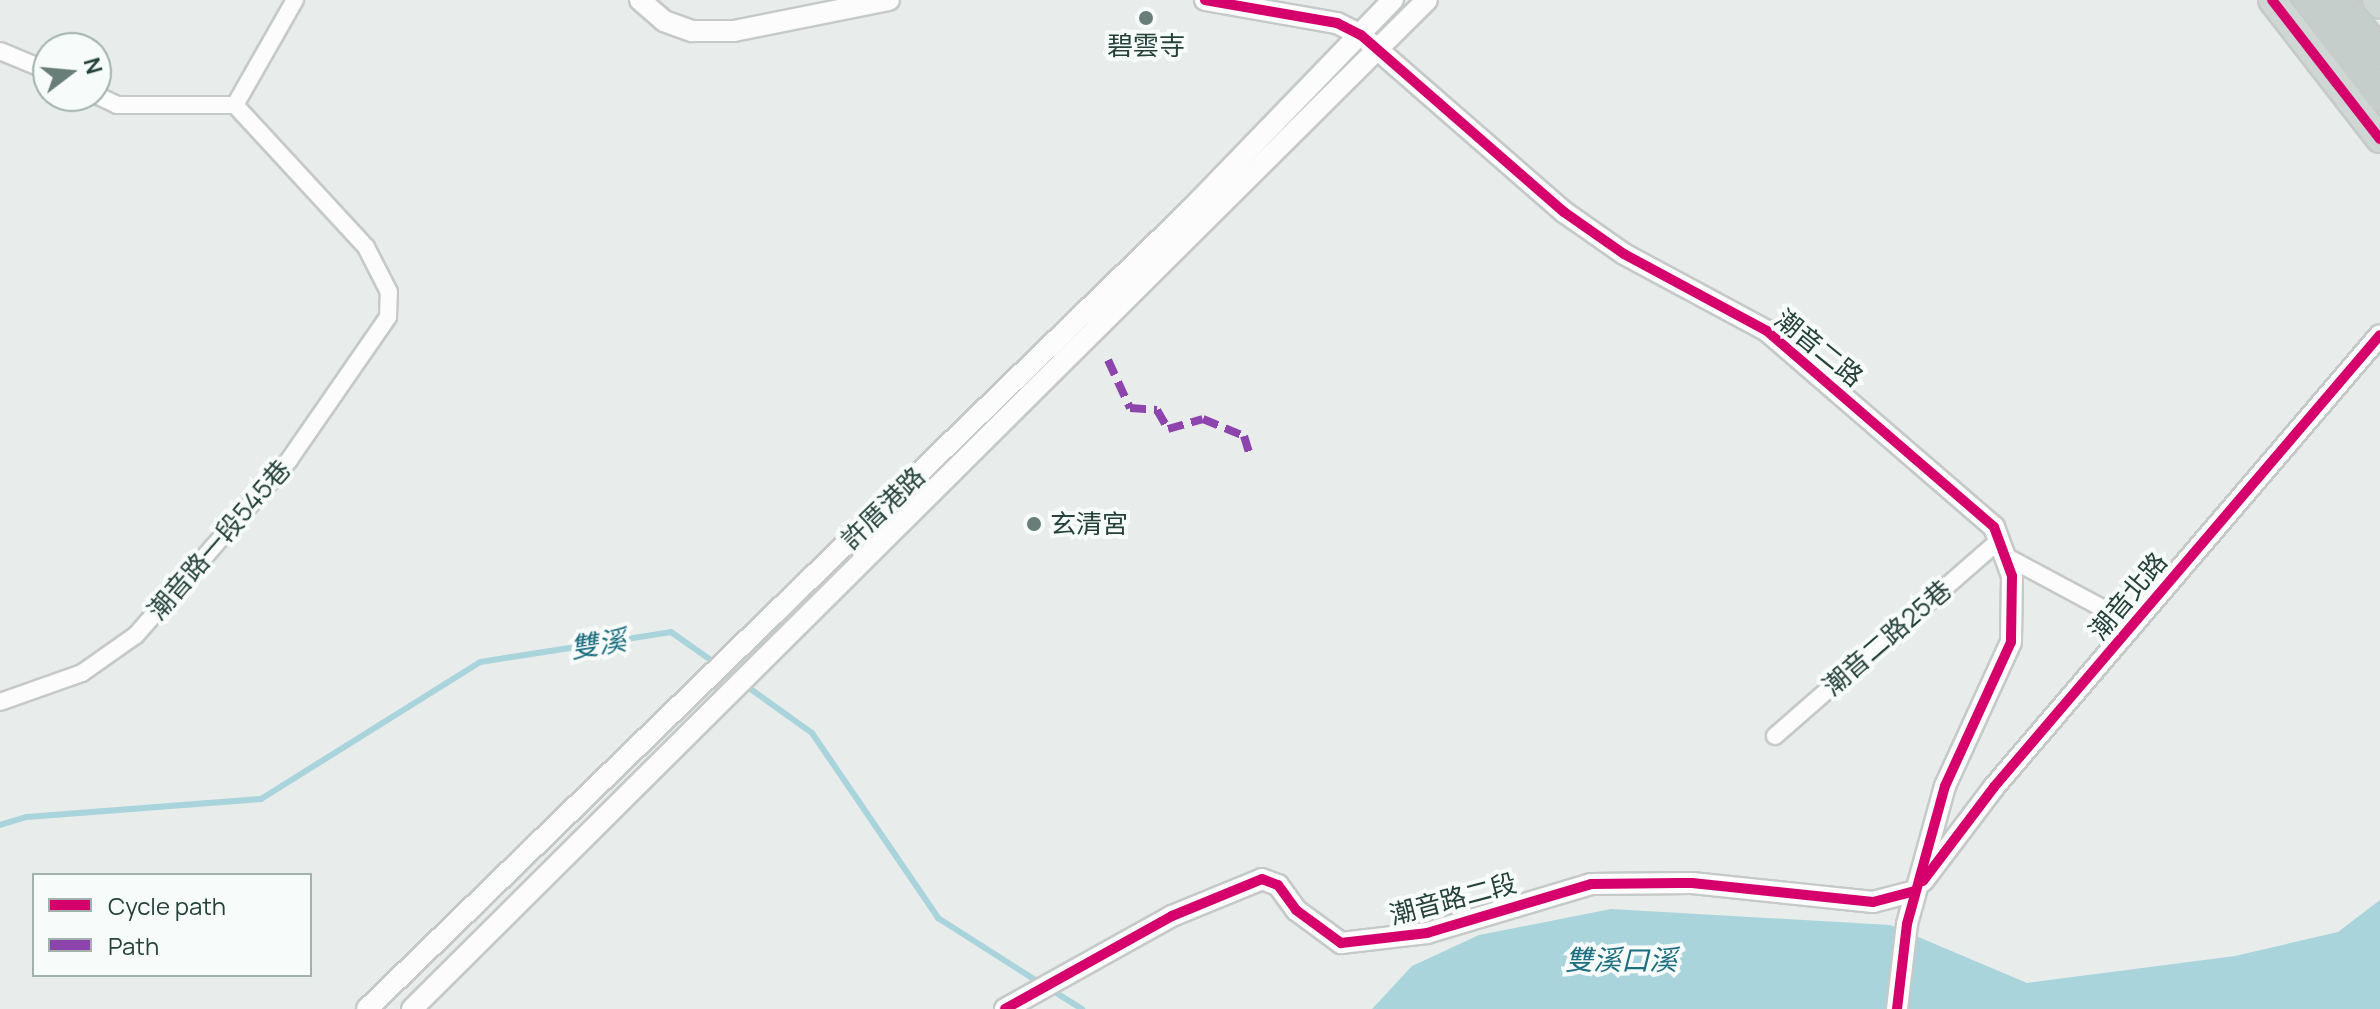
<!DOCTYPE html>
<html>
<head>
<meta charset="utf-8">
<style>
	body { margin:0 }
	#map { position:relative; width:2380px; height:1009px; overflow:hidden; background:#e8edeb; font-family:Manrope,"Noto Sans TC",sans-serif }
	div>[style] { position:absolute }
	.water>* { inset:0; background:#a9d4db }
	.stream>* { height:6px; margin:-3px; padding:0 3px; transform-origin:3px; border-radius:3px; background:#a9d4db }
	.roads { filter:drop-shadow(2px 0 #c5cac8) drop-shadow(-2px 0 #c5cac8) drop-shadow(0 2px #c5cac8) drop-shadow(0 -2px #c5cac8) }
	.minor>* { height:16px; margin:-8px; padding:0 8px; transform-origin:8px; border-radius:8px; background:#fcfcfc }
	.tertiary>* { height:20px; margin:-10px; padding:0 10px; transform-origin:10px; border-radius:10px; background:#fcfcfc }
	.primary>* { height:26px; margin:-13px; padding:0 13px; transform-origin:13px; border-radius:13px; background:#cfd7d5 }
	.trunk>* { height:28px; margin:-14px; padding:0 14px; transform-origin:14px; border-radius:14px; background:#c6cecc }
	.quiet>* { height:8px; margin-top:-4px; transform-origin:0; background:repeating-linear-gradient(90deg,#8e44ad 0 16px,transparent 0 24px) }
	.cycleway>* { height:10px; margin:-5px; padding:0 5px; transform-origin:5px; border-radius:5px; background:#d6006c }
	.dots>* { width:22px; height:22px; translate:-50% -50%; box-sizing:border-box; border:4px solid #f7fbf9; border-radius:50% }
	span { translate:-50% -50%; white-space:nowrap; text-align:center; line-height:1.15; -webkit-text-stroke:8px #f7fbf9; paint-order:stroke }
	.poi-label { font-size:26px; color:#24423a }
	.left { translate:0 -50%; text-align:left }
	.street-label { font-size:26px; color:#24423a }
	.water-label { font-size:28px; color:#1c6f80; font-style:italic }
	.legend { position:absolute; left:32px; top:873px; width:280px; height:104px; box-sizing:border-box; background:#f7fbf9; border:2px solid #a3b1ad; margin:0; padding:10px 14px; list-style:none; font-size:24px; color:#24423a }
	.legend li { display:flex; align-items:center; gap:16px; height:40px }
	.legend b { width:40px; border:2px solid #a3b1ad }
	.north { position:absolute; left:32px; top:32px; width:80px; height:80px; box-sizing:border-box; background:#f7fbf9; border:2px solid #a3b1ad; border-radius:50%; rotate:74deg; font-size:22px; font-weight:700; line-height:32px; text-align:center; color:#24423a }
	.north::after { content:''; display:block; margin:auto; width:28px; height:36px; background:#697e78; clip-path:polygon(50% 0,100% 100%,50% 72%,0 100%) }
</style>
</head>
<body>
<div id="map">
	<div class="water">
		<i style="clip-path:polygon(2380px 900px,2380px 1009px,1372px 1009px,1412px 966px,1479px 935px,1611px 909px,1890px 925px,2027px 983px,2235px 956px,2338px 932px)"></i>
	</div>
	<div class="stream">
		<i style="left:724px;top:670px;width:108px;rotate:35.6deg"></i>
		<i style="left:812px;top:733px;width:224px;rotate:55.7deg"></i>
		<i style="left:938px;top:918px;width:121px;rotate:32.5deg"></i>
		<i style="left:0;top:825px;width:28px;rotate:-17deg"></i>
		<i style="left:27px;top:817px;width:235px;rotate:-4.4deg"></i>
		<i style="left:261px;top:799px;width:258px;rotate:-32deg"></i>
		<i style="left:480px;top:662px;width:193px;rotate:-8.9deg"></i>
		<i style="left:671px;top:632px;width:54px;rotate:35.2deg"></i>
		<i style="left:1050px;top:989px;width:38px;rotate:32deg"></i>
	</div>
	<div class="roads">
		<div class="minor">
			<i style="left:0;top:51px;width:52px;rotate:22.6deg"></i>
			<i style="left:96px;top:95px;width:23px;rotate:25deg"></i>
			<i style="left:117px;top:105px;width:118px"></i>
			<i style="left:235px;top:105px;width:121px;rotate:-60.3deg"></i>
			<i style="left:2009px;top:558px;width:142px;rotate:28.2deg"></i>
			<i style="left:0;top:702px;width:87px;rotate:-19.5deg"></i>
			<i style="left:82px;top:673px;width:66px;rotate:-35.1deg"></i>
			<i style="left:136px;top:635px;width:232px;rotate:-48.8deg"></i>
			<i style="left:289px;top:460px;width:174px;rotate:-55.3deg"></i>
			<i style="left:388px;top:317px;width:25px;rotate:-88deg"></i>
			<i style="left:389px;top:292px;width:51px;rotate:-117.1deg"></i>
			<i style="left:366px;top:247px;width:193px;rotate:-132.7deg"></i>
			<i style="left:1775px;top:736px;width:298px;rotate:-41.1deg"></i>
		</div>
		<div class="tertiary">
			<i style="left:640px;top:0;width:32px;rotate:41deg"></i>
			<i style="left:664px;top:21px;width:30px;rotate:20deg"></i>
			<i style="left:692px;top:31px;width:42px"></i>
			<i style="left:734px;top:31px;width:158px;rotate:-11.3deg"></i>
			<i style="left:1205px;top:0;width:134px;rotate:9.9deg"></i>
			<i style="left:1337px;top:23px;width:27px;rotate:27deg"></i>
			<i style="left:1361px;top:35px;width:269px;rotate:41.1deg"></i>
			<i style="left:1564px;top:212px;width:73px;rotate:35deg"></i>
			<i style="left:1624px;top:254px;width:162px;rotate:28.3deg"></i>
			<i style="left:1767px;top:331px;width:300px;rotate:40.8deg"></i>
			<i style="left:1994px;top:527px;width:52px;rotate:69.8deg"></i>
			<i style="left:2012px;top:576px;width:66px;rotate:90.9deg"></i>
			<i style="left:2011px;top:642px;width:158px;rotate:114.6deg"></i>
			<i style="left:1945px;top:786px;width:143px;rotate:105.4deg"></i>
			<i style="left:1907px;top:924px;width:86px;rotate:96.7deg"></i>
			<i style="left:1923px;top:881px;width:118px;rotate:-52.9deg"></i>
			<i style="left:1994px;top:787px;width:594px;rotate:-49.5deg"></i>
			<i style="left:367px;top:1009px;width:1148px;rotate:-44.15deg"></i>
			<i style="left:1191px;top:209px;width:291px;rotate:-46deg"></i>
			<i style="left:412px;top:1009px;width:1431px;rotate:-44.83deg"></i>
			<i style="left:1005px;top:1009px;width:191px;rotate:-29.1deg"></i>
			<i style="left:1172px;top:916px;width:97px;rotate:-22.3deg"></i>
			<i style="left:1262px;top:879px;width:17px;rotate:21deg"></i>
			<i style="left:1278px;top:885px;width:31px;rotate:54deg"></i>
			<i style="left:1296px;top:910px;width:56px;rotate:36.3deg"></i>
			<i style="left:1341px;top:943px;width:87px;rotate:-6.6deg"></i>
			<i style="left:1427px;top:933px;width:171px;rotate:-16.6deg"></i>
			<i style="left:1591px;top:884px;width:101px;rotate:-0.6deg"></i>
			<i style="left:1692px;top:883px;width:182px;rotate:6deg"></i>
			<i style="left:1873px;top:902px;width:43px;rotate:-14.7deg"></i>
		</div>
		<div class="primary">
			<i style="left:2272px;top:0;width:176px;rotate:52.2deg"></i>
			<i style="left:2376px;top:0;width:6px;rotate:51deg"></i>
		</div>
		<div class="trunk">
			<i style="left:2308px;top:0;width:120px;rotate:53.1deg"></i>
			<i style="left:2340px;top:0;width:67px;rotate:53.5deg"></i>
		</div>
	</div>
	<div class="quiet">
		<i style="left:1108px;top:360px;width:53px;rotate:65.4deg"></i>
		<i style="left:1130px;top:408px;width:27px;rotate:4deg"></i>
		<i style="left:1157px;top:410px;width:22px;rotate:60deg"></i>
		<i style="left:1168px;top:429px;width:36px;rotate:-16deg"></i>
		<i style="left:1203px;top:419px;width:44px;rotate:22.5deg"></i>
		<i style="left:1244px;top:436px;width:17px;rotate:73deg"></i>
	</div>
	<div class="cycleway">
		<i style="left:1205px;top:0;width:134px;rotate:9.9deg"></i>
		<i style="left:1337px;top:23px;width:27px;rotate:27deg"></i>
		<i style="left:1361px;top:35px;width:269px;rotate:41.1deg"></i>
		<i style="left:1564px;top:212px;width:73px;rotate:35deg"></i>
		<i style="left:1624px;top:254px;width:162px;rotate:28.3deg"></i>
		<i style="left:1767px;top:331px;width:300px;rotate:40.8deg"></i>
		<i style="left:1994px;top:527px;width:52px;rotate:69.8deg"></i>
		<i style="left:2012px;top:576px;width:66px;rotate:90.9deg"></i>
		<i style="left:2011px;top:642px;width:158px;rotate:114.6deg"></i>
		<i style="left:1945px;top:786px;width:143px;rotate:105.4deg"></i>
		<i style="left:1907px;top:924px;width:86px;rotate:96.7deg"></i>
		<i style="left:2272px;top:0;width:176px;rotate:52.2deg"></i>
		<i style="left:1923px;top:881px;width:118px;rotate:-52.9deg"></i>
		<i style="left:1994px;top:787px;width:594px;rotate:-49.5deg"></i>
		<i style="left:1005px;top:1009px;width:191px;rotate:-29.1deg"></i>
		<i style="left:1172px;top:916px;width:97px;rotate:-22.3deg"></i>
		<i style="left:1262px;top:879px;width:17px;rotate:21deg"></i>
		<i style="left:1278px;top:885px;width:31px;rotate:54deg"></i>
		<i style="left:1296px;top:910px;width:56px;rotate:36.3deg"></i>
		<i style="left:1341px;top:943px;width:87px;rotate:-6.6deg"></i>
		<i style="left:1427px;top:933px;width:171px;rotate:-16.6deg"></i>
		<i style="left:1591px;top:884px;width:101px;rotate:-0.6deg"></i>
		<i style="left:1692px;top:883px;width:182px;rotate:6deg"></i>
		<i style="left:1873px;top:902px;width:43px;rotate:-14.7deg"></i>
	</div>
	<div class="dots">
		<i style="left:1146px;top:18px;background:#697e78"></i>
		<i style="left:1034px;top:524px;background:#697e78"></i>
	</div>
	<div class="poi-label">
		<span style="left:1146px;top:46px">碧雲寺</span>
		<span class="left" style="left:1050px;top:524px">玄清宮</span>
	</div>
	<div class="street-label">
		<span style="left:1819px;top:348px;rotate:39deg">潮音二路</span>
		<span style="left:883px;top:508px;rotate:-44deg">許厝港路</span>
		<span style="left:219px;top:540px;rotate:-49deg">潮音路一段545巷</span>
		<span style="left:2128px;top:596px;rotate:-50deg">潮音北路</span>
		<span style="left:1887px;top:638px;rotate:-41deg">潮音二路25巷</span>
		<span style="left:1453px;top:899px;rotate:-15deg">潮音路二段</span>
	</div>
	<div class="water-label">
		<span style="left:598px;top:643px;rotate:-9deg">雙溪</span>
		<span style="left:1621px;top:959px">雙溪口溪</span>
	</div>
	<ul class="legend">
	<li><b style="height:10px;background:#d6006c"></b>Cycle path</li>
	<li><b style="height:10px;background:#8e44ad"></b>Path</li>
	</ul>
	<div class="north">N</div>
</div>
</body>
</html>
